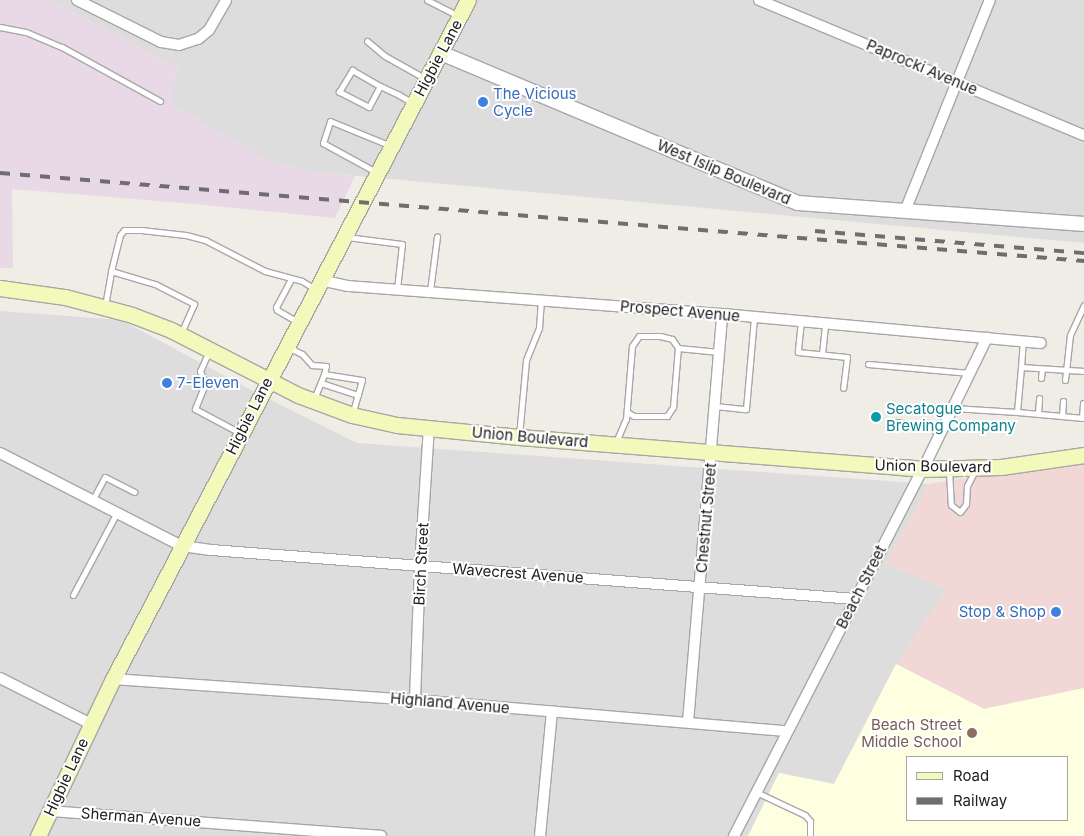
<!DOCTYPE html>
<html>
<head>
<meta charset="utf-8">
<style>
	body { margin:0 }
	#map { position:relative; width:1084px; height:836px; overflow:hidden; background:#f0ede6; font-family:Inter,sans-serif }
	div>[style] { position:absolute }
	.residential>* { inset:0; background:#dedddd }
	.commercial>* { inset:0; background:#f1d8d6 }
	.industrial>* { inset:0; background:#e9d8e5 }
	.education>* { inset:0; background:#fdffe0 }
	.roads { filter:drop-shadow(1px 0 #a7a7a7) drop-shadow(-1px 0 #a7a7a7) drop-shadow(0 1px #a7a7a7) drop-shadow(0 -1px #a7a7a7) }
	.service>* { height:5px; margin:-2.5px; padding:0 2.5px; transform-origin:2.5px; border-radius:2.5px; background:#fff }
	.minor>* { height:10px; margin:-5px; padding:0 5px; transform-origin:5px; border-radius:5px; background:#fff }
	.tertiary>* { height:14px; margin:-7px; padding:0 7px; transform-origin:7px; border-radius:7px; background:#fff }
	.secondary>* { height:15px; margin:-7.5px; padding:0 7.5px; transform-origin:7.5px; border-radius:7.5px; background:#f2f9bb }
	.rail>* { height:4px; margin-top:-2px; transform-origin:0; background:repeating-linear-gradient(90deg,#6e6e6e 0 10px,transparent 0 20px) }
	.dots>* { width:14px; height:14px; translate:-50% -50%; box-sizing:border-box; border:2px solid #fff; border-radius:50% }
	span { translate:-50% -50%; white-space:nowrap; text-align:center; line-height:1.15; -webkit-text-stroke:4px #fff; paint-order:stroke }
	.street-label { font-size:15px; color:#202020 }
	.shop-label { font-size:15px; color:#366cbe }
	.left { translate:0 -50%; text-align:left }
	.right { translate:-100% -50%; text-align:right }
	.culture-label { font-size:15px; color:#0d838f }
	.education-label { font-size:15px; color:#785e54 }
	.legend { position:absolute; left:906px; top:756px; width:162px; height:65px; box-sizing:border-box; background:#fff; border:1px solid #a6a6a6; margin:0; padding:6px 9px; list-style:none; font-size:15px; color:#202020 }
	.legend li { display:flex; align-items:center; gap:10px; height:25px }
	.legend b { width:25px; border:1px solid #a6a6a6 }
</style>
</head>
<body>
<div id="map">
	<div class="residential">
		<i style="clip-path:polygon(49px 0,1084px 0,1084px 243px,315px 172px,269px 161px,170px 104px,178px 67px)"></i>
		<i style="clip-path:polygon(0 311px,121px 320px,253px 391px,357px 443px,929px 484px,886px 563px,947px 590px,896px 665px,834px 784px,779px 773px,748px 836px,0 836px)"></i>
	</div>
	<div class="commercial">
		<i style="clip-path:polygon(1084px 458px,1084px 688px,984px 709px,896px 664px,946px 590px,886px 563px,929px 484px)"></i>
	</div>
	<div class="industrial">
		<i style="clip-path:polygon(0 0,49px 0,178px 67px,170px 104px,269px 161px,315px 172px,355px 176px,335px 218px,194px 204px,12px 189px,13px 268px,0 268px)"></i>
	</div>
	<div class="education">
		<i style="clip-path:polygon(evenodd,896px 664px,984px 709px,1084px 688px,1084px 836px,748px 836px,779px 773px,834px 784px,896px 664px,908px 757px,1068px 757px,1068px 820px,908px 820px,908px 757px)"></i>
	</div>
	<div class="roads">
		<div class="service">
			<i style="left:427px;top:0;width:36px;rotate:27deg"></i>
			<i style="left:0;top:27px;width:26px;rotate:11deg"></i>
			<i style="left:26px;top:32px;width:39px;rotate:23deg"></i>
			<i style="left:62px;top:47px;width:112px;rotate:28.9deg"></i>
			<i style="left:367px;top:41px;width:23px;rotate:40deg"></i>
			<i style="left:385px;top:56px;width:47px;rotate:29.3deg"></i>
			<i style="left:380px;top:86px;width:24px;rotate:118deg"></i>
			<i style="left:369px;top:107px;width:34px;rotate:-153deg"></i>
			<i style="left:339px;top:92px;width:26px;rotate:-59deg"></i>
			<i style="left:352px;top:70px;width:32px;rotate:30deg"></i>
			<i style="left:380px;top:86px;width:21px;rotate:25deg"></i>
			<i style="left:399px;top:95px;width:16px;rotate:30deg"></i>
			<i style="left:376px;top:172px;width:60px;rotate:-151.3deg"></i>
			<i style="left:323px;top:143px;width:23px;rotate:-72deg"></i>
			<i style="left:330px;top:121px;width:66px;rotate:22.3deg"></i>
			<i style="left:347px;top:237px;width:55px;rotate:7.3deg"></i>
			<i style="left:402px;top:244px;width:45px;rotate:96.3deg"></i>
			<i style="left:111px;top:271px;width:37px;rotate:-76deg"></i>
			<i style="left:120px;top:235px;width:6px;rotate:-51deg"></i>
			<i style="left:124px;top:230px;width:17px"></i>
			<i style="left:141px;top:230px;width:45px;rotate:6.3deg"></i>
			<i style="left:186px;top:235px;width:20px;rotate:15deg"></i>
			<i style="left:205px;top:240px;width:68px;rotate:27.3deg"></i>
			<i style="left:265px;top:271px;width:38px;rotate:15deg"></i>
			<i style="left:302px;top:281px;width:15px;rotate:32deg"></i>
			<i style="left:291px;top:279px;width:32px;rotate:118deg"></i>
			<i style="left:276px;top:307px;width:3px;rotate:72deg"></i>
			<i style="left:277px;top:310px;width:24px;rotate:30deg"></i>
			<i style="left:430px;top:291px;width:55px;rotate:-82.7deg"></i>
			<i style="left:105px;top:306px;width:36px;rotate:-80deg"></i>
			<i style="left:111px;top:271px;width:46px;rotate:16.5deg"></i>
			<i style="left:155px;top:284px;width:44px;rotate:27.1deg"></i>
			<i style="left:194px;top:304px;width:32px;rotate:114deg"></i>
			<i style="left:801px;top:321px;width:31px;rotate:96deg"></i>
			<i style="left:798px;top:352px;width:49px;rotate:5.8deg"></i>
			<i style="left:847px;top:357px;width:31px;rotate:97deg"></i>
			<i style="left:288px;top:347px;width:16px;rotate:27deg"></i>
			<i style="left:302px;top:354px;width:15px;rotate:48deg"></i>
			<i style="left:312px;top:365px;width:14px;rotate:4deg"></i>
			<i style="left:326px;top:366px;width:8px;rotate:104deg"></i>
			<i style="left:209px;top:351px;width:22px;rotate:114deg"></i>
			<i style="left:200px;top:371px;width:14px;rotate:69deg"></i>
			<i style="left:205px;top:384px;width:27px;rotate:112deg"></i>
			<i style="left:195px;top:409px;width:51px;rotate:28.1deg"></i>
			<i style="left:822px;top:354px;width:31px;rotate:-84deg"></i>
			<i style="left:868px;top:364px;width:102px;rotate:5deg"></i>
			<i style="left:1021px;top:367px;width:26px;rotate:-86deg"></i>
			<i style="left:1084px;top:371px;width:63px;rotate:-176.4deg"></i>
			<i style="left:1021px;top:367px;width:45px;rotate:95.1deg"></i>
			<i style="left:1017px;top:412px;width:67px;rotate:5.1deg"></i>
			<i style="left:1041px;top:378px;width:9px;rotate:-84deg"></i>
			<i style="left:1065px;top:380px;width:45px;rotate:-83.7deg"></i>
			<i style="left:1070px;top:335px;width:33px;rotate:-65deg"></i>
			<i style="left:321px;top:383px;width:39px;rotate:18deg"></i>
			<i style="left:314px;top:399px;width:27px;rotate:-68deg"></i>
			<i style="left:324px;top:374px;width:38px;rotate:9deg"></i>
			<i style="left:362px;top:380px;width:33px;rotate:106deg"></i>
			<i style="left:715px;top:406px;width:31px;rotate:6deg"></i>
			<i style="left:746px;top:409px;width:92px;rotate:-85deg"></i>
			<i style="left:953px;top:408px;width:64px;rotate:3.6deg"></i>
			<i style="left:627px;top:412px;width:8px;rotate:30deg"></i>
			<i style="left:634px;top:416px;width:33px"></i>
			<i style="left:667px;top:416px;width:11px;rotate:-56deg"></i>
			<i style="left:673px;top:407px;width:59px;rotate:-85.2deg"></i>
			<i style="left:678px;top:348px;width:41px;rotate:5.6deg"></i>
			<i style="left:1038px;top:414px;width:16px;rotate:-86deg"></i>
			<i style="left:1062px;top:416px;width:15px;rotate:-86deg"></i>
			<i style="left:1082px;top:418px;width:15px;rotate:-86deg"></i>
			<i style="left:896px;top:422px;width:46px;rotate:11.3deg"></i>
			<i style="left:519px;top:436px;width:76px;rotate:-84.7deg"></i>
			<i style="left:526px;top:360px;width:35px;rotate:-68deg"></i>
			<i style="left:539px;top:328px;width:28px;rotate:-86deg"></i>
			<i style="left:616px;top:442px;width:25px;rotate:-67deg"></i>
			<i style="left:626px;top:419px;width:73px;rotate:-85.3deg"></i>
			<i style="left:632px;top:346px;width:12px;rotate:-55deg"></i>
			<i style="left:639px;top:336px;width:21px"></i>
			<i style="left:660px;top:336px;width:12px;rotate:14deg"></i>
			<i style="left:672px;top:339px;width:11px;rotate:56deg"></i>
			<i style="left:949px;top:470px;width:35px;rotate:87deg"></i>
			<i style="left:951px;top:505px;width:11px;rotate:38deg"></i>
			<i style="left:960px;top:512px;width:10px;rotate:-53deg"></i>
			<i style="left:966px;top:504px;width:18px;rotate:-87deg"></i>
			<i style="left:967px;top:486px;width:18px;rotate:-63deg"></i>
			<i style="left:92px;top:501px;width:27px;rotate:-62deg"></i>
			<i style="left:105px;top:477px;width:33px;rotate:27deg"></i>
			<i style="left:73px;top:595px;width:92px;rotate:-62deg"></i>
			<i style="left:756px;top:792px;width:54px;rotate:25.1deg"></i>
			<i style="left:805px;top:815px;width:8px;rotate:50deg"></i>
			<i style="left:810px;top:821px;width:15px;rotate:90deg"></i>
		</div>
		<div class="minor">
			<i style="left:77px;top:0;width:94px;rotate:26.6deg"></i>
			<i style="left:161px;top:42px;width:18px;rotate:9deg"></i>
			<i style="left:179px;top:45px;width:20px;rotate:-18deg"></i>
			<i style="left:198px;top:39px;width:14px;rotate:-39deg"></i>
			<i style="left:209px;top:30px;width:34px;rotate:-60deg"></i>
			<i style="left:759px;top:0;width:352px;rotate:22.6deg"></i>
			<i style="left:905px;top:211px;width:227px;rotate:-68.1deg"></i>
			<i style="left:320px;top:280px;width:29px;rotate:12deg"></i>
			<i style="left:348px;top:286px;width:375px;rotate:4.3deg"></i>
			<i style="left:722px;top:314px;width:320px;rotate:5.2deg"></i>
			<i style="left:0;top:453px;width:204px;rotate:27.1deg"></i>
			<i style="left:182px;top:546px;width:29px;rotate:8deg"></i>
			<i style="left:211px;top:550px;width:646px;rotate:4.35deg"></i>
			<i style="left:0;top:678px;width:102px;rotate:26.8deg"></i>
			<i style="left:113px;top:679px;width:303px;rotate:4deg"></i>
			<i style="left:415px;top:700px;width:373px;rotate:4.8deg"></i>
			<i style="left:415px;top:700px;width:134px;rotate:-87.9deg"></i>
			<i style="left:420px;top:566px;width:138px;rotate:-86.3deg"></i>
			<i style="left:688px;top:722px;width:409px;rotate:-85.2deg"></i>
			<i style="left:50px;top:811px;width:332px;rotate:4.3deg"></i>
			<i style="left:540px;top:836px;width:125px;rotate:-84.5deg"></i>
			<i style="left:734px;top:836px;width:413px;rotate:-62.8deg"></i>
			<i style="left:923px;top:469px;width:146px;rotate:-64deg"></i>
		</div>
		<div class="tertiary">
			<i style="left:441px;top:53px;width:387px;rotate:22.8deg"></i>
			<i style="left:798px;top:203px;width:287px;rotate:4.2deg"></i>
		</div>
		<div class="secondary">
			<i style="left:0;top:288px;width:66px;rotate:7.9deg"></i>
			<i style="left:65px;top:297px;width:69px;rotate:15deg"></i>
			<i style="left:132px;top:315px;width:42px;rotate:21deg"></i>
			<i style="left:171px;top:330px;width:143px;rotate:27.1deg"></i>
			<i style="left:298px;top:395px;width:58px;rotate:20.3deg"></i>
			<i style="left:352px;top:415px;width:46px;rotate:12.5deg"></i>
			<i style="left:397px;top:425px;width:123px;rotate:5.6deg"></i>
			<i style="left:519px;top:437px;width:405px;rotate:4.5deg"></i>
			<i style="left:923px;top:469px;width:78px;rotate:-1.5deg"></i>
			<i style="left:1001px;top:467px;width:84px;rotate:-8.2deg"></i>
			<i style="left:38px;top:836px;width:174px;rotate:-64.5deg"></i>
			<i style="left:113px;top:679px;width:766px;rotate:-62.4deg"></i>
		</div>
	</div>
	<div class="rail">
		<i style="left:0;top:173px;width:1088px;rotate:4.64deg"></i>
		<i style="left:815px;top:231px;width:270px;rotate:4.7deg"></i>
	</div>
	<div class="dots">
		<i style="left:483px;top:102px;background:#3f7fe0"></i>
		<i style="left:167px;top:383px;background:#3f7fe0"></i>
		<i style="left:876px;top:417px;background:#0f9aa8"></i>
		<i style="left:1056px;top:612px;background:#3f7fe0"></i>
		<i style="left:972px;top:733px;background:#8d6e63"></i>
	</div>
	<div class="street-label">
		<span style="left:438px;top:58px;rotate:-62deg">Higbie Lane</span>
		<span style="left:922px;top:67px;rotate:23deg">Paprocki Avenue</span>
		<span style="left:724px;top:172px;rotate:23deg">West Islip Boulevard</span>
		<span style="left:680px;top:311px;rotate:5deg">Prospect Avenue</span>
		<span style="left:249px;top:416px;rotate:-63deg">Higbie Lane</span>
		<span style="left:530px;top:437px;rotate:5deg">Union Boulevard</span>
		<span style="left:933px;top:466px;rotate:1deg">Union Boulevard</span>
		<span style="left:706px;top:518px;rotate:-85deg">Chestnut Street</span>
		<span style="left:421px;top:564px;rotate:-87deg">Birch Street</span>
		<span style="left:518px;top:573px;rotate:4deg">Wavecrest Avenue</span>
		<span style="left:861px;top:587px;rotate:-63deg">Beach Street</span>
		<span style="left:450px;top:703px;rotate:5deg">Highland Avenue</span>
		<span style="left:66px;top:777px;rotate:-65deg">Higbie Lane</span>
		<span style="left:141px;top:817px;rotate:4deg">Sherman Avenue</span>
	</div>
	<div class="shop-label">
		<span class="left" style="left:493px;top:102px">The Vicious<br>Cycle</span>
		<span class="left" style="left:177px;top:383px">7-Eleven</span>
		<span class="right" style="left:1046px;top:612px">Stop &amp; Shop</span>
	</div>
	<div class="culture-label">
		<span class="left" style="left:886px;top:417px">Secatogue<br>Brewing Company</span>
	</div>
	<div class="education-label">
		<span class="right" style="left:962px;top:733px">Beach Street<br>Middle School</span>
	</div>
	<ul class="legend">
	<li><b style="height:6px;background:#f2f9bb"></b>Road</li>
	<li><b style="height:6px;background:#6e6e6e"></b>Railway</li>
	</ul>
</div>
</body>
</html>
